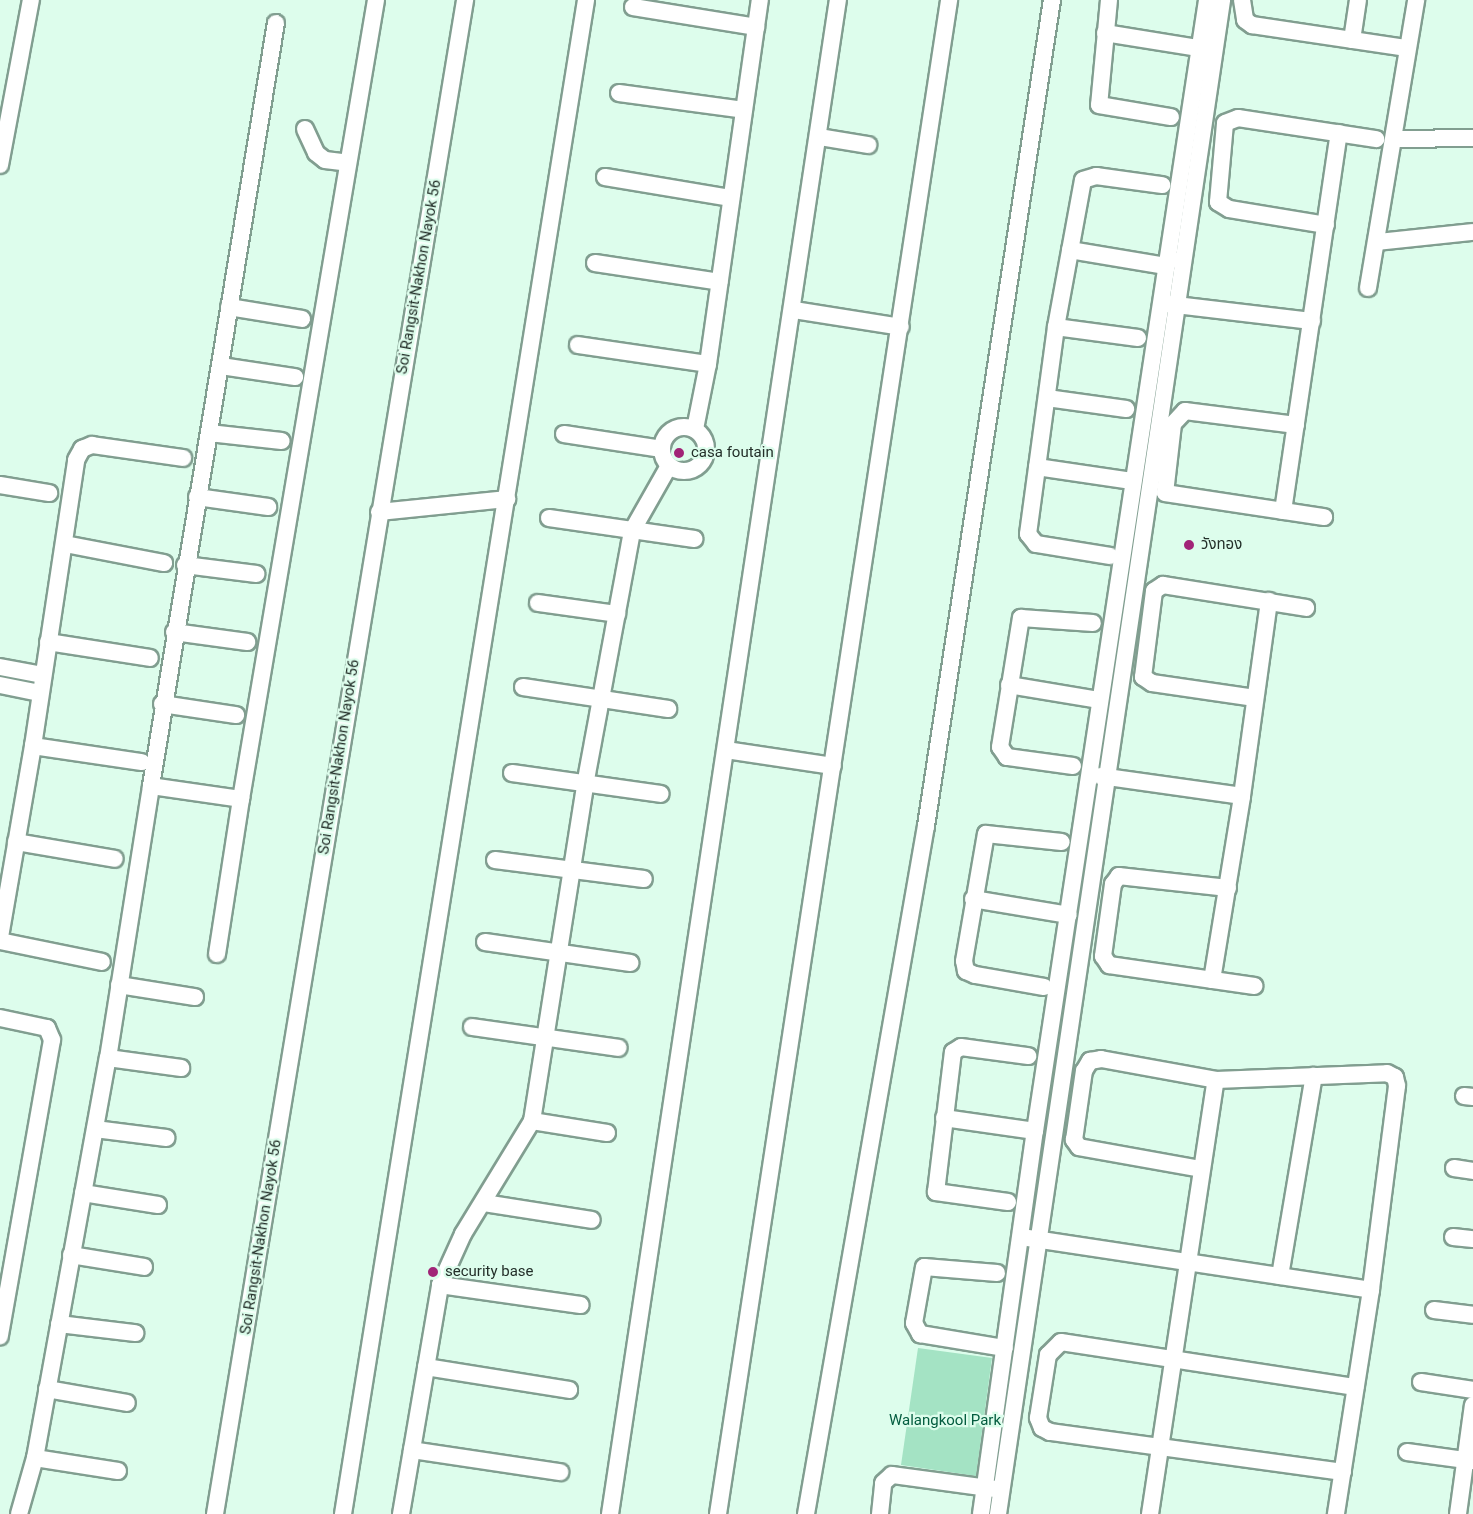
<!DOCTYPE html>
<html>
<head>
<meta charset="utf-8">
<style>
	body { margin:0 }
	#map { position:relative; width:1473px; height:1514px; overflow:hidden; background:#ddfdec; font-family:Roboto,"Noto Sans Thai",sans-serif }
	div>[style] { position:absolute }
	.green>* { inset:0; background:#a4e3c4 }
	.roads { filter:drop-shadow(2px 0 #819e90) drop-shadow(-2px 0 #819e90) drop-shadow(0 2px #819e90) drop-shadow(0 -2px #819e90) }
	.minor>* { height:16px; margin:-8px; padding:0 8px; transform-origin:8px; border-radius:8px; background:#fff }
	.minor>.ring { margin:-8px; padding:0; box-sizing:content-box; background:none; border:16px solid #fff; border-radius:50% }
	.dots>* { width:16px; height:16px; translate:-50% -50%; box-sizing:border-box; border:3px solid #ddfdec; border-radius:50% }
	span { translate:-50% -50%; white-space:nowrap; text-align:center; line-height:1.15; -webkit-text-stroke:4.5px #ddfdec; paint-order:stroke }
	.street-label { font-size:15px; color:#232f29 }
	.poi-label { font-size:15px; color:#232f29 }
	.left { translate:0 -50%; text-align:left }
	.park-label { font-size:15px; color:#035c3f }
</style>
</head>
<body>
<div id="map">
	<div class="green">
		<i style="clip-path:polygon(918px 1348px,992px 1358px,976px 1476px,901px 1465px)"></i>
	</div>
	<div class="roads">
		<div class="minor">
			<i style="left:1109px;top:0;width:105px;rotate:95.4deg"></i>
			<i style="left:1099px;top:105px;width:73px;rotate:9.5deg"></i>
			<i style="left:1242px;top:0;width:20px;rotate:81deg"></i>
			<i style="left:1245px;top:20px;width:9px;rotate:36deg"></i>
			<i style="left:1252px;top:25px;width:150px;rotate:8.5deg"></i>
			<i style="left:633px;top:7px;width:125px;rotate:9.2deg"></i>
			<i style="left:1105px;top:33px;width:95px;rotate:9.1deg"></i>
			<i style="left:1352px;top:40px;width:40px;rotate:-81.5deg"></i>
			<i style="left:619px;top:93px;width:126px;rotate:7.7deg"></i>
			<i style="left:305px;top:129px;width:26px;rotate:65deg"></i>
			<i style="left:316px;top:153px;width:11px;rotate:38deg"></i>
			<i style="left:325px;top:160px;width:23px;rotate:7deg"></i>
			<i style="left:819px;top:137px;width:50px;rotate:9.3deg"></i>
			<i style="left:1394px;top:139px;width:79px;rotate:-0.7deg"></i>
			<i style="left:0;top:165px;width:168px;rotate:-79.4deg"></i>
			<i style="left:605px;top:177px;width:128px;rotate:9.5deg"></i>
			<i style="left:1326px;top:225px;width:98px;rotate:-170.6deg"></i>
			<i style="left:1229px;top:209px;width:13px;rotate:-148deg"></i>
			<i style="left:1218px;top:202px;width:79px;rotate:-84.9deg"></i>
			<i style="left:1225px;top:123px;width:14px;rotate:-21deg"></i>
			<i style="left:1238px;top:118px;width:140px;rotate:8.7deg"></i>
			<i style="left:1377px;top:242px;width:96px;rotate:-6deg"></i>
			<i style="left:1070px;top:250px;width:97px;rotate:9.5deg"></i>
			<i style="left:1166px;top:266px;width:9px;rotate:-58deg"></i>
			<i style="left:595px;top:263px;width:126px;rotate:8.6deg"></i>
			<i style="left:1368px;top:288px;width:292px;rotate:-80.5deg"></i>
			<i style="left:1167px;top:304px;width:146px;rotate:6.7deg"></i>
			<i style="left:229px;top:307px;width:74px;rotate:9.3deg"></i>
			<i style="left:794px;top:310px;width:108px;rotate:9deg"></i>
			<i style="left:1056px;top:327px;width:209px;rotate:97.7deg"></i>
			<i style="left:1028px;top:534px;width:13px;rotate:51deg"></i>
			<i style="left:1036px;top:544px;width:75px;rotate:9.2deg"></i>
			<i style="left:1138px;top:338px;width:83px;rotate:-172.4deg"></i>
			<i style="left:1056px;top:327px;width:149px;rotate:-79.6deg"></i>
			<i style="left:1083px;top:180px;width:14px;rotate:-17deg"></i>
			<i style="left:1096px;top:176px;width:67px;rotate:7.8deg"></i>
			<i style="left:578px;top:345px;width:131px;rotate:8.3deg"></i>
			<i style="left:221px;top:366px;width:75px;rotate:8.5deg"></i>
			<i style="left:1047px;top:398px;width:80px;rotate:7.9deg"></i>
			<i style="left:1296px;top:425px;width:112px;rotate:-172.8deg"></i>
			<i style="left:1185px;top:411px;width:18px;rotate:133deg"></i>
			<i style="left:1173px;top:424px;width:69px;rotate:96.6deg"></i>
			<i style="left:1165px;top:493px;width:161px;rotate:8.6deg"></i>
			<i class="ring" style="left:662px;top:427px;width:28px;height:28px"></i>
			<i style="left:695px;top:429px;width:66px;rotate:-78.7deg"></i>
			<i style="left:708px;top:364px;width:368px;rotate:-81.9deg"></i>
			<i style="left:209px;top:433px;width:73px;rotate:6.3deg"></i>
			<i style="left:564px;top:434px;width:99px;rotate:8.7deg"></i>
			<i style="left:1037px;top:467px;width:96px;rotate:8.4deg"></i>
			<i style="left:0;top:485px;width:50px;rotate:9.3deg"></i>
			<i style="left:197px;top:497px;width:72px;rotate:8deg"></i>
			<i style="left:1283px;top:511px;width:382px;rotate:-81.6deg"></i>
			<i style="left:379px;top:512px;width:129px;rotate:-5.8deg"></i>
			<i style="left:549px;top:518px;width:147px;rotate:8.2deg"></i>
			<i style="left:65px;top:544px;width:101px;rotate:10.9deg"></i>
			<i style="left:185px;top:565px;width:72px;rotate:7.2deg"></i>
			<i style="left:538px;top:603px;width:80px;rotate:7.9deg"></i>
			<i style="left:174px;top:632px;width:74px;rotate:7.8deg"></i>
			<i style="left:48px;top:642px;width:103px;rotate:8.9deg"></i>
			<i style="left:0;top:667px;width:44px;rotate:10.5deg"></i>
			<i style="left:0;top:685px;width:41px;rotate:11.3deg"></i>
			<i style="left:1009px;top:685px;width:92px;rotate:9.4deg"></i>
			<i style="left:523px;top:687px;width:147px;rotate:8.6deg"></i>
			<i style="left:1255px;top:698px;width:104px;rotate:-171.7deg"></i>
			<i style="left:1152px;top:683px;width:11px;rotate:-146deg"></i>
			<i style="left:1143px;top:677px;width:87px;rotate:-82.7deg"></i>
			<i style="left:1154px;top:591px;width:11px;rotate:-34deg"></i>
			<i style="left:1163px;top:585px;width:145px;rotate:9.1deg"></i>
			<i style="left:162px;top:704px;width:75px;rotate:8.5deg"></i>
			<i style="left:33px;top:746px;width:110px;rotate:8.4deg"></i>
			<i style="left:726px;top:750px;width:108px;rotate:8.5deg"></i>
			<i style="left:1073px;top:766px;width:67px;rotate:-172.2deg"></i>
			<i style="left:1007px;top:757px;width:12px;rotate:-125deg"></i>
			<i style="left:1000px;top:747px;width:131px;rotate:-80.8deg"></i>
			<i style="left:1021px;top:618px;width:72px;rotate:4deg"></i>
			<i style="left:512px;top:773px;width:150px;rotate:8deg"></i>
			<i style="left:1100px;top:776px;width:143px;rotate:8deg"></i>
			<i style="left:151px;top:786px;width:773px;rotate:-80.7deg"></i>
			<i style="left:16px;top:842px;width:100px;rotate:9.7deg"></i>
			<i style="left:495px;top:860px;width:150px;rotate:7.3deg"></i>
			<i style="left:1228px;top:888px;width:110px;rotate:-173.7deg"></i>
			<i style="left:1119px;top:876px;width:10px;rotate:127deg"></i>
			<i style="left:1113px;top:884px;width:73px;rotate:97.9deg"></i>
			<i style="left:1103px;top:956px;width:11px;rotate:56deg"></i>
			<i style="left:1109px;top:965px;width:147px;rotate:8.2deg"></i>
			<i style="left:973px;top:899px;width:97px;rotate:9.5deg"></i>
			<i style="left:0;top:937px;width:194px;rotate:-80.2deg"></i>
			<i style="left:33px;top:746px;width:289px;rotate:-81.4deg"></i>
			<i style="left:76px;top:460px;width:13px;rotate:-61deg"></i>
			<i style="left:82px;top:449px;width:11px;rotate:-22deg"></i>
			<i style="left:92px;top:445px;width:92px;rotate:8.1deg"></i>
			<i style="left:0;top:941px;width:104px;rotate:11.6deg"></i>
			<i style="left:485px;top:942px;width:147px;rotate:8.2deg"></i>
			<i style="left:217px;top:954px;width:157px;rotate:-81.2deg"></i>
			<i style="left:1212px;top:980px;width:186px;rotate:-80.7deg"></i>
			<i style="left:1242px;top:796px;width:197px;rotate:-82.1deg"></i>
			<i style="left:119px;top:985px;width:77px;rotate:9deg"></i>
			<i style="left:1044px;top:987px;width:70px;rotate:-170.1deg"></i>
			<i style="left:975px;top:975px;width:10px;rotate:-156deg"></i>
			<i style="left:966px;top:971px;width:10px;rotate:-101deg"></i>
			<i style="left:964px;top:961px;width:129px;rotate:-80.2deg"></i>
			<i style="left:986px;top:834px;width:76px;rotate:6deg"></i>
			<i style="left:0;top:1018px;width:48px;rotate:12deg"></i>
			<i style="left:47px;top:1028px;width:13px;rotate:67deg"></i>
			<i style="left:52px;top:1040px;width:301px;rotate:100deg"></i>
			<i style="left:472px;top:1027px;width:148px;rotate:8.1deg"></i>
			<i style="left:108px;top:1058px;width:74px;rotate:7.8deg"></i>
			<i style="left:1464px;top:1096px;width:9px;rotate:6deg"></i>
			<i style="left:944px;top:1118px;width:92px;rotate:8.1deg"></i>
			<i style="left:532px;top:1121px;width:76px;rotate:9.1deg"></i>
			<i style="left:95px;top:1129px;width:72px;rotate:7.2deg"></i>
			<i style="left:1454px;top:1168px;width:19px;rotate:9deg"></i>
			<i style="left:1201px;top:1169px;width:124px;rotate:-169.8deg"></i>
			<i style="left:1079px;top:1147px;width:9px;rotate:-126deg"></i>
			<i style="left:1074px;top:1140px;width:70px;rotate:-81.8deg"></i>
			<i style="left:1084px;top:1071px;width:12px;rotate:-59deg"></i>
			<i style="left:1090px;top:1061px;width:11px;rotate:-10deg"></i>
			<i style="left:1101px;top:1059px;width:117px;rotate:10.3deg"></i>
			<i style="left:1216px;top:1080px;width:171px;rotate:-2.3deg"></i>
			<i style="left:1387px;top:1073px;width:9px;rotate:27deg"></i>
			<i style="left:1395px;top:1077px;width:9px;rotate:77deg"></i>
			<i style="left:1397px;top:1086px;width:206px;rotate:97.3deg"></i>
			<i style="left:1371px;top:1290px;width:227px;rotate:98.9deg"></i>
			<i style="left:83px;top:1193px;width:76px;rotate:9.1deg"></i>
			<i style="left:1008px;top:1202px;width:73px;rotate:-172.1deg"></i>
			<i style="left:936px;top:1192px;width:141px;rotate:-83.1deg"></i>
			<i style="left:953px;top:1052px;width:9px;rotate:-32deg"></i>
			<i style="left:961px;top:1047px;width:68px;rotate:7.7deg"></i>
			<i style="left:484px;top:1203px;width:109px;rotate:8.9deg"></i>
			<i style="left:1453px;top:1237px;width:20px;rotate:6deg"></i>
			<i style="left:1028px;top:1238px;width:347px;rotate:8.6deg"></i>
			<i style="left:71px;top:1255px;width:74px;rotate:9.3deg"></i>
			<i style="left:997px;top:1273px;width:73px;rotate:-175.3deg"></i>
			<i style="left:924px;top:1267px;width:57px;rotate:100.1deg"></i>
			<i style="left:914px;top:1323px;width:13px;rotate:61deg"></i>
			<i style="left:920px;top:1334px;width:86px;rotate:9.4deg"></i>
			<i style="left:1280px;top:1276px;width:203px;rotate:-80.4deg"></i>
			<i style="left:440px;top:1285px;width:142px;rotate:8.1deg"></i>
			<i style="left:1434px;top:1310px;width:39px;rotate:7deg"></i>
			<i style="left:59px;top:1324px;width:77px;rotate:6.8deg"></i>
			<i style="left:426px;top:1367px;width:145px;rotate:9.1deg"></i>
			<i style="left:1421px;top:1382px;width:53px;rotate:8.7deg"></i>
			<i style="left:47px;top:1389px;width:81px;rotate:9.9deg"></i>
			<i style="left:412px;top:1450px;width:150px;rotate:8.5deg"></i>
			<i style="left:1407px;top:1452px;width:67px;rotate:7.8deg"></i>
			<i style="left:35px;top:1458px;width:84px;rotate:8.9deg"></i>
			<i style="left:1343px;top:1472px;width:296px;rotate:-172.2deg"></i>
			<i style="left:1050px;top:1432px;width:9px;rotate:-153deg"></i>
			<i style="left:1042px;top:1428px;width:11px;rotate:-112deg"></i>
			<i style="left:1038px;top:1418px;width:64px;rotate:-81deg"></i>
			<i style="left:1048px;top:1355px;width:18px;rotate:-45deg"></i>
			<i style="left:1061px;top:1342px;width:298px;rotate:8.7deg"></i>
			<i style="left:19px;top:1514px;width:58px;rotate:-74.1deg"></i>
			<i style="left:35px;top:1458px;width:407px;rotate:-79.7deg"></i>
			<i style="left:108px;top:1058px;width:275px;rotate:-81deg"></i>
			<i style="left:151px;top:786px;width:91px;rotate:8.2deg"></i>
			<i style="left:241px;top:799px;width:810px;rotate:-80.41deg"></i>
			<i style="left:215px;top:1514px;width:1535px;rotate:-80.62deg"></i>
			<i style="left:343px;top:1514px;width:1533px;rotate:-80.88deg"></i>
			<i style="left:401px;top:1514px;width:232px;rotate:-80.3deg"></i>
			<i style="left:440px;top:1285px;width:56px;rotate:-65.7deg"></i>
			<i style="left:463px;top:1234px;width:132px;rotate:-58.6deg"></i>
			<i style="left:532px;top:1121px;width:340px;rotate:-81deg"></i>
			<i style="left:585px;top:785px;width:258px;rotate:-79.5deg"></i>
			<i style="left:632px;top:531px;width:75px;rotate:-60.4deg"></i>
			<i style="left:610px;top:1514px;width:1531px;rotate:-81.44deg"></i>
			<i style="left:718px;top:1514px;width:1532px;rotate:-81.32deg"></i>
			<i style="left:806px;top:1514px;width:698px;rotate:-80.11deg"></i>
			<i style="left:926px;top:826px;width:836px;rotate:-81.33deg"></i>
			<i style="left:880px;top:1514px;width:31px;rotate:-84deg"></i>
			<i style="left:883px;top:1483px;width:12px;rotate:-42deg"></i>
			<i style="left:892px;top:1475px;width:104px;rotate:7.7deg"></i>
			<i style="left:981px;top:1514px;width:387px;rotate:-82deg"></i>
			<i style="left:1035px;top:1131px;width:1144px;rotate:-81.35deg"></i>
			<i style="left:998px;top:1514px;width:1530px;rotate:-81.58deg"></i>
			<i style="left:1150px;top:1514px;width:439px;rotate:-81.4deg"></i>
			<i style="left:1458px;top:1514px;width:110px;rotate:-82.2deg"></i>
		</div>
	</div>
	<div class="dots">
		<i style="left:679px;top:453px;background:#a12477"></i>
		<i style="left:1189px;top:545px;background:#a12477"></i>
		<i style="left:433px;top:1272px;background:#a12477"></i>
	</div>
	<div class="street-label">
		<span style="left:419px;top:277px;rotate:-80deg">Soi Rangsit-Nakhon Nayok 56</span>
		<span style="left:339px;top:757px;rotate:-81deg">Soi Rangsit-Nakhon Nayok 56</span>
		<span style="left:261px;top:1237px;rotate:-81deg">Soi Rangsit-Nakhon Nayok 56</span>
	</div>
	<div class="poi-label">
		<span class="left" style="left:691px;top:453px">casa foutain</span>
		<span class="left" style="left:1201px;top:545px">วังทอง</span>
		<span class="left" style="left:445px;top:1272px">security base</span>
	</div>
	<div class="park-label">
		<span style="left:945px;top:1421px">Walangkool Park</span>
	</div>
</div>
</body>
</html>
